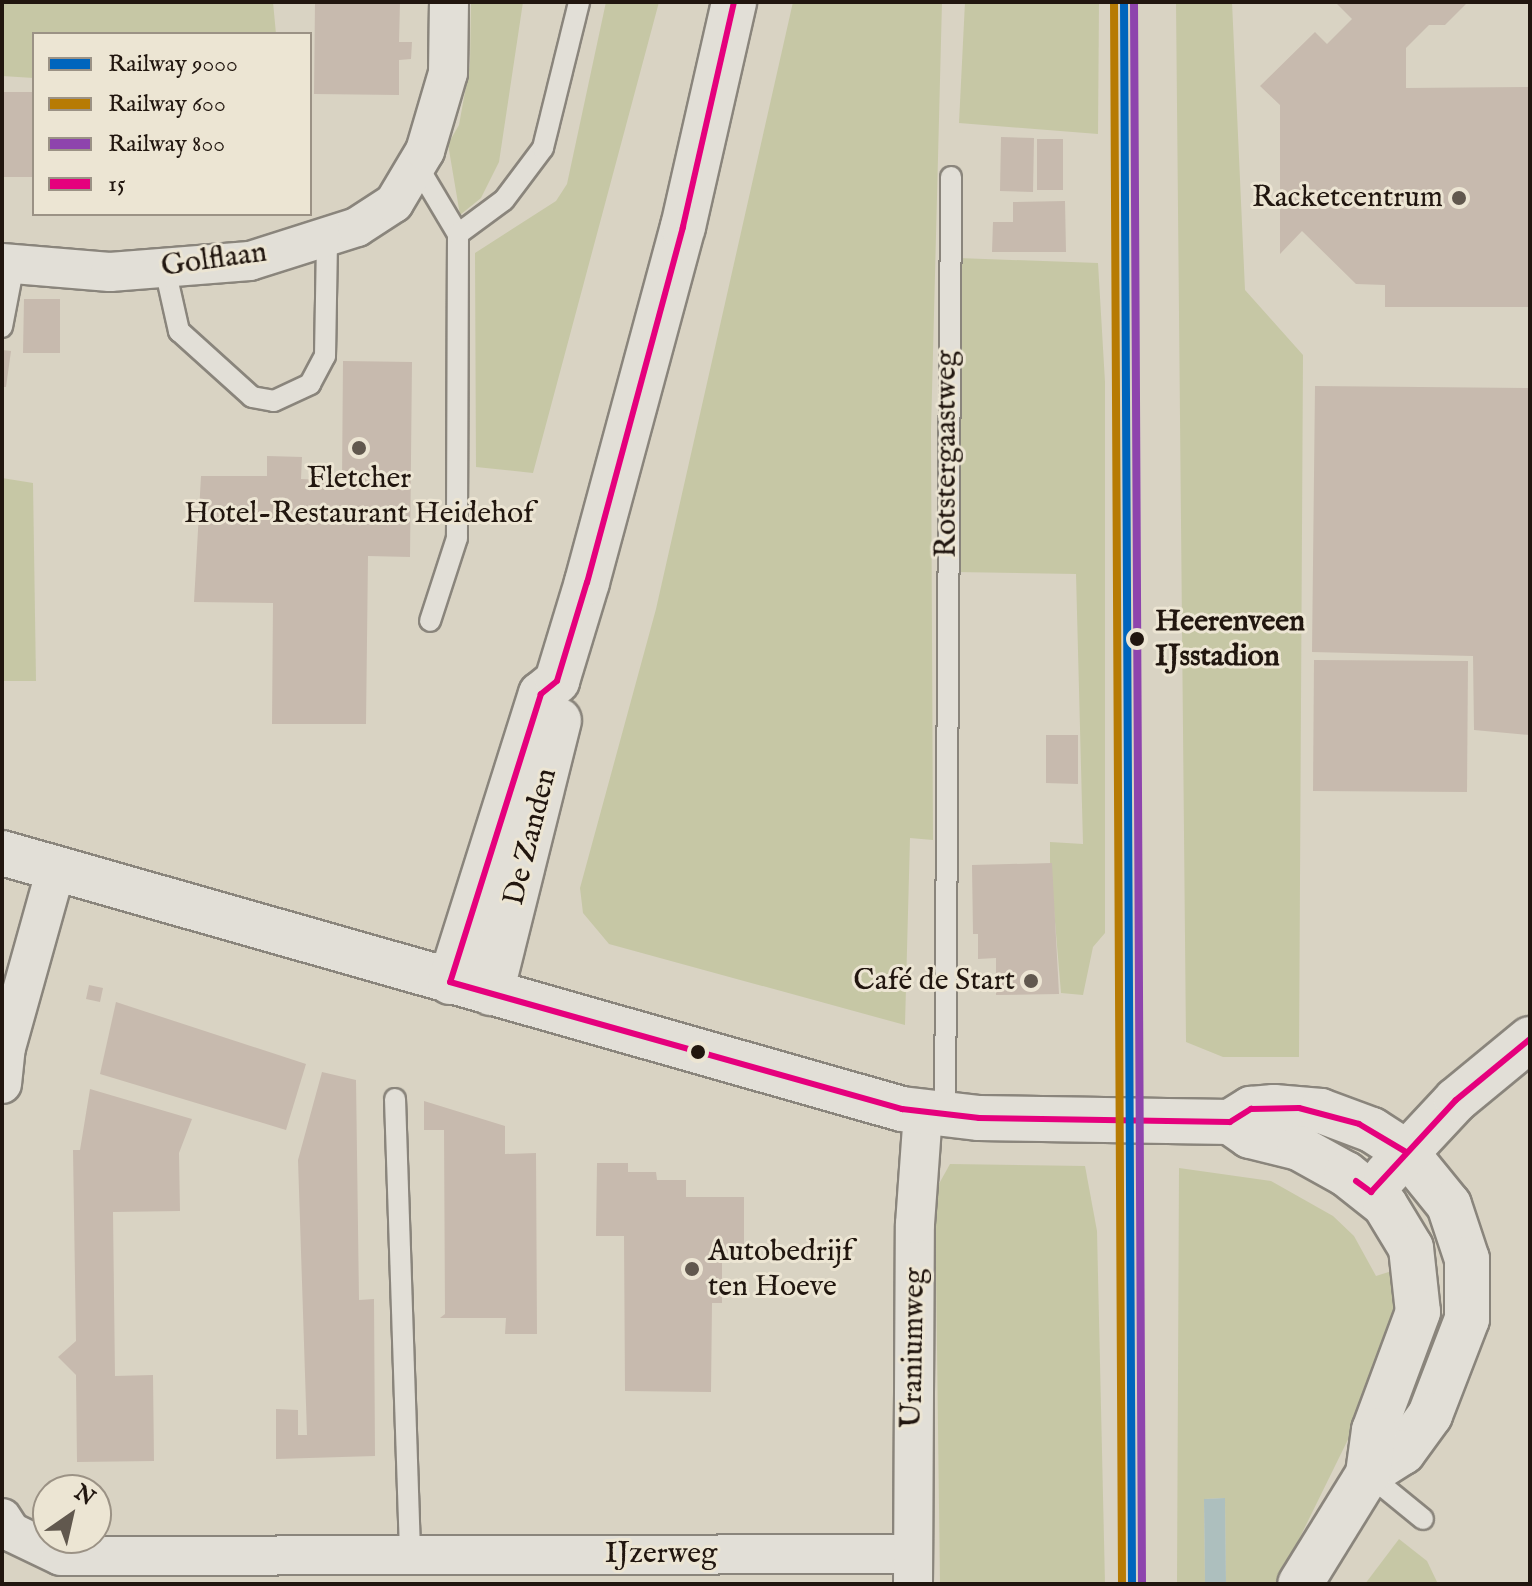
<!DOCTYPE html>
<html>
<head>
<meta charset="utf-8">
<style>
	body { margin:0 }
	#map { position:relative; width:1532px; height:1586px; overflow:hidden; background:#d9d3c3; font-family:"IM FELL English",serif }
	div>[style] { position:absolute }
	.green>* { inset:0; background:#c6c7a5 }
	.water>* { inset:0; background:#adbfbe }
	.building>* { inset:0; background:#c7baae }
	.roads { filter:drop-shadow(2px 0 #8a857c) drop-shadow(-2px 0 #8a857c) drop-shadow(0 2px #8a857c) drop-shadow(0 -2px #8a857c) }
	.lane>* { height:20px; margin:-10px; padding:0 10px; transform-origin:10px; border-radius:10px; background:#e2dfd7 }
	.street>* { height:38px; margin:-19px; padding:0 19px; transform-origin:19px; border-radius:19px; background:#e2dfd7 }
	.secondary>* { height:44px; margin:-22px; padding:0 22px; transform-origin:22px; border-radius:22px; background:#e2dfd7 }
	.bus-1>* { height:6px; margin:-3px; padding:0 3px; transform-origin:3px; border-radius:3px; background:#e5007d }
	.rail-1>* { height:8px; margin:-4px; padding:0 4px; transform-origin:4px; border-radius:4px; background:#0065bd }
	.rail-2>* { height:8px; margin:-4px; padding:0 4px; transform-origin:4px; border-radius:4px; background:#b77b04 }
	.rail-3>* { height:8px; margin:-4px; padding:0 4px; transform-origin:4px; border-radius:4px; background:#8e44ad }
	.dots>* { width:22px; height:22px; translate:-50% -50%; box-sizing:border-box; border:4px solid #ece5d3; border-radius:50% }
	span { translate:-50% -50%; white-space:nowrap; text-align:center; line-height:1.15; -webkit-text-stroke:6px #ece5d3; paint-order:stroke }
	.poi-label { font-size:30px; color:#21160f }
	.right { translate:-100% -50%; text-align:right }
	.left { translate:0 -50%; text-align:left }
	.street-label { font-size:30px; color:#21160f }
	.stop-label { font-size:30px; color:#21160f; font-weight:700 }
	.frame { position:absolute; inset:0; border:4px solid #21160f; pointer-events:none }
	.legend { position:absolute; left:32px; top:32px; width:280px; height:184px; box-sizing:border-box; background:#ece5d3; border:2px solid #9b9285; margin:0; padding:10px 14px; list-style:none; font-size:24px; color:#21160f }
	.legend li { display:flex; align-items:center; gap:16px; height:40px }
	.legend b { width:40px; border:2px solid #9b9285 }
	.north { position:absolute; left:32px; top:1474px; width:80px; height:80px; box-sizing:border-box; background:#ece5d3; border:2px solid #9b9285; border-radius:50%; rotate:34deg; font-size:22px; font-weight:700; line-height:32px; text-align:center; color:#21160f }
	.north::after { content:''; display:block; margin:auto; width:28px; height:36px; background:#61584e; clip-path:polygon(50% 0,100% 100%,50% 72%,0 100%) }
</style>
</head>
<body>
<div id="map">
	<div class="green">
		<i style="clip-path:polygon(2px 2px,273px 2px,276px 34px,34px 34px,34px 78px,2px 76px)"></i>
		<i style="clip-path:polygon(471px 2px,523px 2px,499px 162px,481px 198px,460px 215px,448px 144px,459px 125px,470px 64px)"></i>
		<i style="clip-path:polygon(606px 2px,659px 2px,533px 473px,476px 467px,475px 253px,556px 201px,567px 184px)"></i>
		<i style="clip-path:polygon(793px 2px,942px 2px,931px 431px,933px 840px,910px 838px,905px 1025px,609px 944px,583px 913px,580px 888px,656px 609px)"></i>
		<i style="clip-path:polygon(965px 2px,1099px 2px,1098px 134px,959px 123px)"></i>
		<i style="clip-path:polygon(1176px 2px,1232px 2px,1245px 290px,1303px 355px,1299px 1057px,1223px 1057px,1186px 1042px)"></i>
		<i style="clip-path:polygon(958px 258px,1098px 263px,1105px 382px,1105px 933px,1093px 947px,1083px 995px,1061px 993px,1050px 862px,1050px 842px,1083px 844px,1076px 574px,955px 572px)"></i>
		<i style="clip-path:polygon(2px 478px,33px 483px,36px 681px,2px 681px)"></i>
		<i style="clip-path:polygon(950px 1164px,1085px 1166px,1097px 1231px,1105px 1584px,940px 1584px,935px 1191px)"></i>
		<i style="clip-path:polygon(1179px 1168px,1271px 1181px,1333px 1216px,1354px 1236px,1376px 1276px,1395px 1270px,1401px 1310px,1363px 1409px,1277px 1584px,1226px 1584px,1225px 1498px,1204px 1499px,1205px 1584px,1177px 1584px)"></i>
		<i style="clip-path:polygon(1399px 1539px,1427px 1561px,1438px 1584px,1365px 1584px)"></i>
	</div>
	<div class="water">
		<i style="clip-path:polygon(1225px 1498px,1226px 1584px,1205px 1584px,1204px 1499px)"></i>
	</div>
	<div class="building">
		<i style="clip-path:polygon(315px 2px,400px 2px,399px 42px,412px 42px,411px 59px,399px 60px,399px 95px,314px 94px)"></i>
		<i style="clip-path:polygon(1335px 2px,1468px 2px,1445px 25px,1429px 25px,1406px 48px,1406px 88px,1530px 87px,1530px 307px,1385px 307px,1385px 285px,1356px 284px,1302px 231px,1280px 254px,1280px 105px,1260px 86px,1315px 32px,1327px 44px,1352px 19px)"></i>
		<i style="clip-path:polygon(2px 92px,34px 92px,34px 177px,2px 177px)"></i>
		<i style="clip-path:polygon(1001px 137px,1034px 138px,1033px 192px,1000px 191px)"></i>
		<i style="clip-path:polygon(1037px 139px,1063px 139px,1063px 190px,1037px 190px)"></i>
		<i style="clip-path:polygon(1065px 201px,1066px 252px,992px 252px,993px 222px,1013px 222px,1013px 202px)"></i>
		<i style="clip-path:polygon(24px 299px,60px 299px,60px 353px,23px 353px)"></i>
		<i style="clip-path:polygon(2px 350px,11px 351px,6px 387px,2px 387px)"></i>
		<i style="clip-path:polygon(343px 361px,412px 362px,410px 557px,368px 556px,366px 724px,272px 724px,273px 603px,194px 602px,201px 476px,267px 476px,267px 456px,302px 457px,301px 479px,342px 481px)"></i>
		<i style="clip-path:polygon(1315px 386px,1530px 388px,1530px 735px,1474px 730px,1473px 656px,1312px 652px)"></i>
		<i style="clip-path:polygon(1314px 660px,1468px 661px,1467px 792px,1313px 791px)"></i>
		<i style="clip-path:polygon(1046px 735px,1078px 735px,1078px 784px,1046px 783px)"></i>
		<i style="clip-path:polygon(1052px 863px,1059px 994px,996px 995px,996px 958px,978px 959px,978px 934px,973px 934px,972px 865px)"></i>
		<i style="clip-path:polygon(89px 985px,103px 988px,100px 1002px,86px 999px)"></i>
		<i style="clip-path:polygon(116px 1002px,306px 1064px,286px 1130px,100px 1074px)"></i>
		<i style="clip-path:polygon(322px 1072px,356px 1080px,359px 1300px,374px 1299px,375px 1456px,276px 1459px,276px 1409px,298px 1410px,298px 1435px,307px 1435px,298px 1160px)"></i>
		<i style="clip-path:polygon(90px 1089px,192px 1119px,179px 1153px,180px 1211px,113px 1212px,115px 1376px,153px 1375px,154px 1461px,77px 1462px,76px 1375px,58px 1357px,76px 1341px,73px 1150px,80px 1150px)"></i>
		<i style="clip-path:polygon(424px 1101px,505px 1126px,505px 1154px,536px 1153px,537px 1334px,505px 1334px,506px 1318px,440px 1318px,445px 1314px,444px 1130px,424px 1130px)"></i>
		<i style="clip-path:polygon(597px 1163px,628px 1163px,628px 1172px,656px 1172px,657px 1180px,686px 1180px,686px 1197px,744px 1197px,744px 1258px,722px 1258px,722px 1303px,712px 1303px,711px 1392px,625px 1391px,624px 1236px,596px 1236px)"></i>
	</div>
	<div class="roads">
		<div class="lane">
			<i style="left:418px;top:167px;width:78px;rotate:59.2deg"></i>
			<i style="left:458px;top:234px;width:304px;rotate:90.2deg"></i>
			<i style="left:457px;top:538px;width:87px;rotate:108deg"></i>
			<i style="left:458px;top:234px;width:57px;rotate:-36.5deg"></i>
			<i style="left:504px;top:200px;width:65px;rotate:-53.1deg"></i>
			<i style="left:543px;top:148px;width:150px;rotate:-76.1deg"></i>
			<i style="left:165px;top:269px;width:64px;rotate:77.3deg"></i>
			<i style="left:179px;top:331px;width:98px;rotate:42.1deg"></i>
			<i style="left:252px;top:397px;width:22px;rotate:10deg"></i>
			<i style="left:274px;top:401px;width:40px;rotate:-25deg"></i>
			<i style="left:310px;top:384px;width:32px;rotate:-62deg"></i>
			<i style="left:325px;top:356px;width:120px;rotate:-89deg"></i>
			<i style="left:2px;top:327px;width:64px;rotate:-79.2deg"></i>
			<i style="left:395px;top:1099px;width:456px;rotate:88.1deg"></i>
			<i style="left:945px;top:1116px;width:939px;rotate:-89.63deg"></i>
			<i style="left:1368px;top:1474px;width:71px;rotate:39.3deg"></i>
		</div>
		<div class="street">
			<i style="left:2px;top:263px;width:108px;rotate:4.8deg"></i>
			<i style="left:110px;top:272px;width:140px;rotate:-4.5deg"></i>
			<i style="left:250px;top:261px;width:112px;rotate:-17.6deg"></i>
			<i style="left:357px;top:227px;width:44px;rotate:-33deg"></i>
			<i style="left:394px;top:203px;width:61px;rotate:-59.2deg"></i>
			<i style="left:425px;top:151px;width:81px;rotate:-73.6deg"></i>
			<i style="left:448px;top:73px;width:71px;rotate:-89.2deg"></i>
			<i style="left:2px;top:1084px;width:36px;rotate:-84deg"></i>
			<i style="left:6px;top:1048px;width:186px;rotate:-74.4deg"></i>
			<i style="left:2px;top:1518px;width:17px;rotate:57deg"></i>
			<i style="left:11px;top:1532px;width:55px;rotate:25.6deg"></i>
			<i style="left:61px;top:1556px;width:852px;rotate:-0.13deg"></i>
			<i style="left:913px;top:1584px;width:360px;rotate:-89.7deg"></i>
			<i style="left:915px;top:1224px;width:111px;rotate:-85.9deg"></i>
		</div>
		<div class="secondary">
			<i style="left:2px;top:853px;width:936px;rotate:15.88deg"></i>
			<i style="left:902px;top:1109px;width:78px;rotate:6.7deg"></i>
			<i style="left:979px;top:1118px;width:251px;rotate:0.9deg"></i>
			<i style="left:1230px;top:1122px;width:25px;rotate:-32deg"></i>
			<i style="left:1251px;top:1109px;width:23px;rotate:-5deg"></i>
			<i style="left:1274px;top:1107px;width:47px;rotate:4.9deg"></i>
			<i style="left:1321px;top:1111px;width:54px;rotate:20.4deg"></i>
			<i style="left:1372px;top:1130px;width:40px;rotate:32.9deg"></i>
			<i style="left:1406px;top:1152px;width:68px;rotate:50.9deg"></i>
			<i style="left:1449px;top:1205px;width:57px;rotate:71.6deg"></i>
			<i style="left:1467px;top:1259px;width:60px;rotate:90deg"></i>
			<i style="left:1467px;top:1319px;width:103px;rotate:111.1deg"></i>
			<i style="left:1430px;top:1415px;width:46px;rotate:126.1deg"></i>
			<i style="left:1403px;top:1452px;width:41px;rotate:147.8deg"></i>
			<i style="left:1368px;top:1474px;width:129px;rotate:121.7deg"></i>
			<i style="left:450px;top:982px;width:302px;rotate:-72.5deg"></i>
			<i style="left:541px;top:694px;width:21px;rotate:-39deg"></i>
			<i style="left:557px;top:681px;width:103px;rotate:-73.1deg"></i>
			<i style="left:587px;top:582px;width:368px;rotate:-74.9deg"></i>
			<i style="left:683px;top:227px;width:231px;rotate:-77.2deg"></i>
			<i style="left:491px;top:993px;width:281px;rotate:-76deg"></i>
			<i style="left:1230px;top:1122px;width:24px;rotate:35deg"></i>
			<i style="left:1250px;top:1136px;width:50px;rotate:13.8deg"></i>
			<i style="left:1299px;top:1148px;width:54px;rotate:29deg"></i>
			<i style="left:1346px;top:1174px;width:50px;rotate:38.5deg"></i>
			<i style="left:1385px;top:1205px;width:50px;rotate:58.8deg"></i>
			<i style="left:1411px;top:1248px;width:64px;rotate:83.8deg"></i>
			<i style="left:1418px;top:1312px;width:126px;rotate:110.4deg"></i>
			<i style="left:1374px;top:1430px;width:44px;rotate:97.8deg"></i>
			<i style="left:1386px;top:1175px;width:103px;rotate:-47deg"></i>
			<i style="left:1456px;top:1100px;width:96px;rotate:-39.5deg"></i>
		</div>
	</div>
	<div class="bus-1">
		<i style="left:734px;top:2px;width:231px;rotate:102.8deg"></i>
		<i style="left:683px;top:227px;width:368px;rotate:105.1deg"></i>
		<i style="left:587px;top:582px;width:103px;rotate:106.9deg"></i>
		<i style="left:557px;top:681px;width:21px;rotate:141deg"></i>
		<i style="left:541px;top:694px;width:302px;rotate:107.5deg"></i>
		<i style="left:450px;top:982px;width:470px;rotate:15.7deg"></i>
		<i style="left:902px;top:1109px;width:78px;rotate:6.7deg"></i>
		<i style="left:979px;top:1118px;width:251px;rotate:0.9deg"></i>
		<i style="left:1230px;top:1122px;width:25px;rotate:-32deg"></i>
		<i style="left:1251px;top:1109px;width:48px;rotate:-1.2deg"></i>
		<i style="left:1299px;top:1108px;width:62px;rotate:14.9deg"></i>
		<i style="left:1359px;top:1124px;width:55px;rotate:30.8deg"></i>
		<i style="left:1356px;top:1181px;width:19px;rotate:36deg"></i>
		<i style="left:1371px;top:1192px;width:125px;rotate:-47.3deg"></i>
		<i style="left:1456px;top:1100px;width:96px;rotate:-39.5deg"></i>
	</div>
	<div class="rail-1">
		<i style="left:1124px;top:2px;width:1582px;rotate:89.71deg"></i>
	</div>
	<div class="rail-2">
		<i style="left:1114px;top:2px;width:1582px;rotate:89.71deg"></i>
	</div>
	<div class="rail-3">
		<i style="left:1134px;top:2px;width:1582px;rotate:89.71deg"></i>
	</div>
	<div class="dots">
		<i style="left:1459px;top:198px;background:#61584e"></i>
		<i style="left:359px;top:448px;background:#61584e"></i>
		<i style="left:1137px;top:639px;background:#21160f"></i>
		<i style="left:1031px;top:981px;background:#61584e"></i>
		<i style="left:698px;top:1052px;background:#21160f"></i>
		<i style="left:692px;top:1269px;background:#61584e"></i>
	</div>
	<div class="poi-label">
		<span class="right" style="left:1443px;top:198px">Racketcentrum</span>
		<span style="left:359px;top:496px">Fletcher<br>Hotel-Restaurant Heidehof</span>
		<span class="right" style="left:1015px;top:981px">Café de Start</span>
		<span class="left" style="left:708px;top:1269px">Autobedrijf<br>ten Hoeve</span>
	</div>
	<div class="street-label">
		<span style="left:214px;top:260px;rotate:-8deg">Golflaan</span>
		<span style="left:947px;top:454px;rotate:-90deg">Rotstergaastweg</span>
		<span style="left:531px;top:837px;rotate:-76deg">De Zanden</span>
		<span style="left:914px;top:1348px;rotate:-89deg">Uraniumweg</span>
		<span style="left:661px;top:1554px">IJzerweg</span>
	</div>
	<div class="stop-label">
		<span class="left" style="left:1155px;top:639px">Heerenveen<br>IJsstadion</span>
	</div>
	<div class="frame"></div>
	<ul class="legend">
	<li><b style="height:10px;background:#0065bd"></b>Railway 9000</li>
	<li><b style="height:10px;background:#b77b04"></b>Railway 600</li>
	<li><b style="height:10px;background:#8e44ad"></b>Railway 800</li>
	<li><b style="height:10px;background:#e5007d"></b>15</li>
	</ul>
	<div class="north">N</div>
</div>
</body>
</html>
